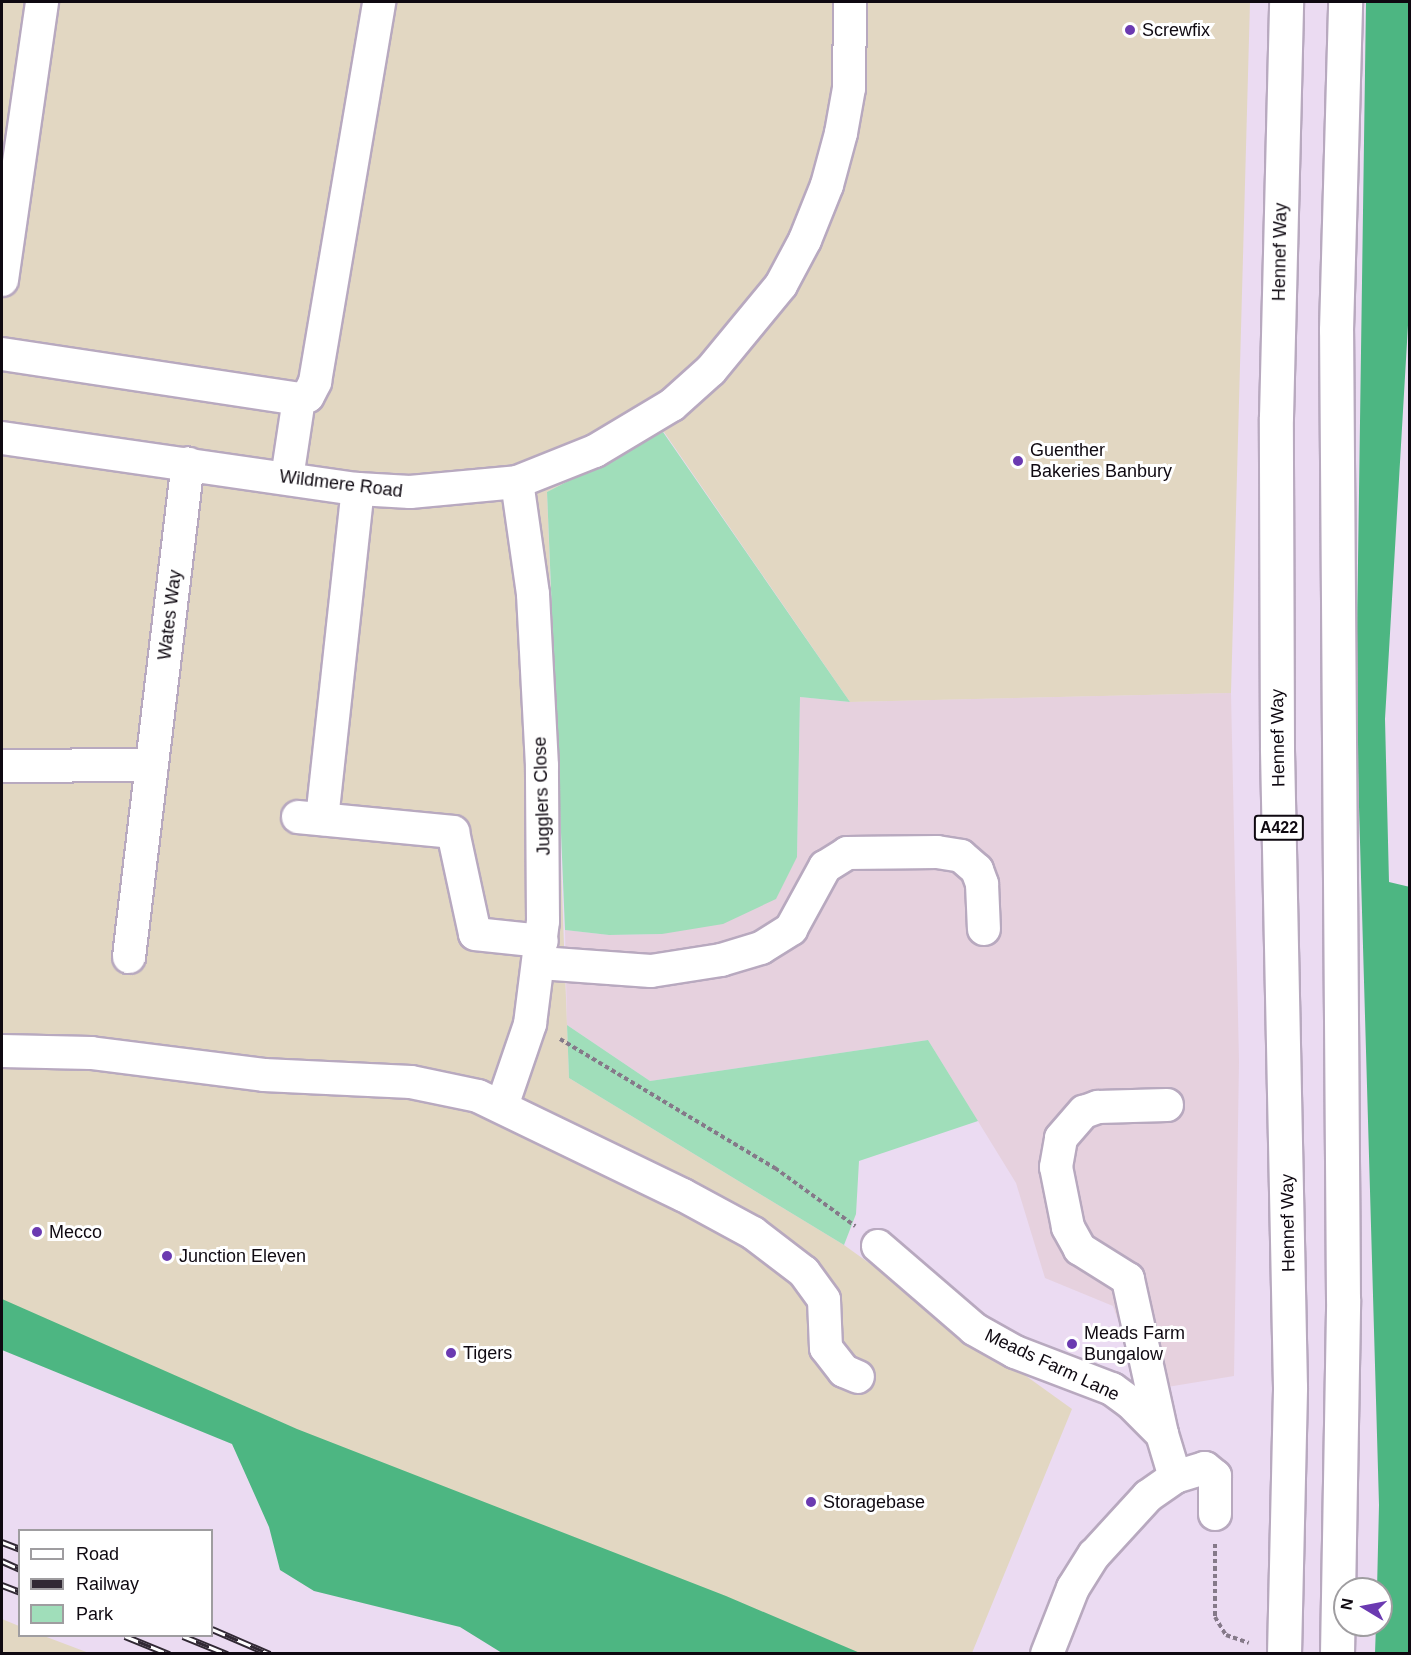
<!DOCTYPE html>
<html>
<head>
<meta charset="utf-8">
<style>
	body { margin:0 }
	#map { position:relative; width:1411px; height:1655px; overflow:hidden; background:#ebdbf2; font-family:Helvetica,sans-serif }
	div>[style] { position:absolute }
	.commercial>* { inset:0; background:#e6d1de }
	.industrial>* { inset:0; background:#e2d7c2 }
	.green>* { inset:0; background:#a0deba }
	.forest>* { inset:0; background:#4db682 }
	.path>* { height:4px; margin-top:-2px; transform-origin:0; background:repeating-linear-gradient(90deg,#857989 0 4.5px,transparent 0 7.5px) }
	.roads { filter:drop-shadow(2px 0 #b8a9bf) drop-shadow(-2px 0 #b8a9bf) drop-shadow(0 2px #b8a9bf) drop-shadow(0 -2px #b8a9bf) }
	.minor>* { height:32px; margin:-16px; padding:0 16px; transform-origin:16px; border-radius:16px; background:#fff }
	.highway>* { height:33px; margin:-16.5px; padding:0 16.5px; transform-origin:16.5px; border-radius:16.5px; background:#fff }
	.rail>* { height:7px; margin-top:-3.5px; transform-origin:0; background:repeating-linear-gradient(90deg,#fff 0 14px,#312934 0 28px); box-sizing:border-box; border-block:2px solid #312934 }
	.dots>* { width:16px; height:16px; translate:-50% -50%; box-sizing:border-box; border:3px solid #fff; border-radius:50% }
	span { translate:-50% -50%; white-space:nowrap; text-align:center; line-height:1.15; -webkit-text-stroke:6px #fff; paint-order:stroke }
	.shield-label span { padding:2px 4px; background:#fff; border:2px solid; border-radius:4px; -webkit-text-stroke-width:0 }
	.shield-label { font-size:16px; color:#0f0911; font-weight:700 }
	.poi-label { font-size:18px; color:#0f0911 }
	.left { translate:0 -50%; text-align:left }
	.street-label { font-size:18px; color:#0f0911 }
	.frame { position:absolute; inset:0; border:3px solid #0f0911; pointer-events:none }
	.legend { position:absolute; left:18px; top:1529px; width:195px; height:108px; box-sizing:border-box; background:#fff; border:2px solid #9f9da0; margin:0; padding:8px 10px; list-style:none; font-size:18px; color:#0f0911 }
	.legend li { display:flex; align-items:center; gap:12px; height:30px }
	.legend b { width:30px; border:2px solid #9f9da0 }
	.north { position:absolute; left:1333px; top:1577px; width:60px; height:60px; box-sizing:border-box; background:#fff; border:2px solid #9f9da0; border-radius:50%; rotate:280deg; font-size:16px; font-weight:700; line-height:24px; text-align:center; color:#0f0911 }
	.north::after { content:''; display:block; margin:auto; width:21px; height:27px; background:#6b3ab1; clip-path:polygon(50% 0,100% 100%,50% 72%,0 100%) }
</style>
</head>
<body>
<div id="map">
	<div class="commercial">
		<i style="clip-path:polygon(1231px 693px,1239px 1062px,1234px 1376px,1143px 1391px,1113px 1306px,1045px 1278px,1016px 1183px,928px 1040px,650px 1081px,567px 1025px,565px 930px,609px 935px,662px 934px,797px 857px,800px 697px,850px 702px)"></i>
	</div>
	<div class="industrial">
		<i style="clip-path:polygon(2px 2px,1250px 2px,1231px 693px,850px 702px,664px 432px,547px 492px,569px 1078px,844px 1245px,1072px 1409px,972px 1653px,791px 1653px,2px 1339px)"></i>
		<i style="clip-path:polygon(2px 1619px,19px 1626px,20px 1636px,44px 1636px,89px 1653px,2px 1653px)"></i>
	</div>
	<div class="green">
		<i style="clip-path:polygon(663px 432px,850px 702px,800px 697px,797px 857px,776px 899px,723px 924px,662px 934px,609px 935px,565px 930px,547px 492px)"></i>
		<i style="clip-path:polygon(567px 1025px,650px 1081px,928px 1040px,978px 1121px,859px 1161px,856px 1214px,844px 1245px,569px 1078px)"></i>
	</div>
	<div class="forest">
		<i style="clip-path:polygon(1366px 2px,1410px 2px,1409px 308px,1385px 719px,1389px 882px,1410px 887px,1409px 1654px,1375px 1653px,1376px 1625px,1381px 1625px,1381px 1589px,1377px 1589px,1379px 1505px,1356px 702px)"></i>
		<i style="clip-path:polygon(2px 1299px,297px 1429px,726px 1596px,860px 1653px,502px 1653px,460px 1627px,314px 1591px,280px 1570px,269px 1527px,232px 1444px,2px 1350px)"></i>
	</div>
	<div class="path">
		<i style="left:560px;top:1039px;width:251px;rotate:31deg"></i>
		<i style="left:775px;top:1168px;width:99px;rotate:35.9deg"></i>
		<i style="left:1215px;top:1544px;width:73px;rotate:90deg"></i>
		<i style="left:1215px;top:1617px;width:21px;rotate:59deg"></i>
		<i style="left:1226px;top:1635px;width:24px;rotate:19deg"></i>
	</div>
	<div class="roads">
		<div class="minor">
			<i style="left:2px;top:280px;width:281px;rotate:-81.8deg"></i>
			<i style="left:2px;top:354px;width:300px;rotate:8.6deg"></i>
			<i style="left:299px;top:399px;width:9px;rotate:-18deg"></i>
			<i style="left:308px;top:396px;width:16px;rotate:-63deg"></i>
			<i style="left:315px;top:382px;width:385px;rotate:-80.4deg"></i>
			<i style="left:2px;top:438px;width:360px;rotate:8.2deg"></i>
			<i style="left:358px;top:489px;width:52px;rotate:3.3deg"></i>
			<i style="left:410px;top:492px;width:107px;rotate:-5.3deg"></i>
			<i style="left:517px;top:482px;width:84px;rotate:-21.7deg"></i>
			<i style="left:595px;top:451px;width:90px;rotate:-30.9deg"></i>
			<i style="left:672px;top:405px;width:52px;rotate:-41.9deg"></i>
			<i style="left:711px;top:370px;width:110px;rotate:-50.5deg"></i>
			<i style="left:781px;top:285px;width:51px;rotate:-61.9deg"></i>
			<i style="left:805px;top:240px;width:59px;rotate:-68.2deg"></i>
			<i style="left:827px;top:185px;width:54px;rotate:-74.9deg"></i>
			<i style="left:841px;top:133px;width:46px;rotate:-79.9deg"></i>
			<i style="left:849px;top:88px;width:86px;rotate:-89.3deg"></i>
			<i style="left:287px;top:478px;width:80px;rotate:-81.4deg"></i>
			<i style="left:2px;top:766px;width:150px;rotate:-0.4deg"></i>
			<i style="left:298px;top:817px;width:156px;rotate:5.5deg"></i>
			<i style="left:453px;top:832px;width:104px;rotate:77.8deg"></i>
			<i style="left:475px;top:934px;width:67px;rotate:6deg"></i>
			<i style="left:322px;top:819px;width:332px;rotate:-83.8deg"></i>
			<i style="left:129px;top:957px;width:497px;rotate:-83.2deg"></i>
			<i style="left:540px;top:963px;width:111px;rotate:4.1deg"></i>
			<i style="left:651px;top:971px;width:71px;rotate:-8.9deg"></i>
			<i style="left:721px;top:960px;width:42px;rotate:-16.7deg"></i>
			<i style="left:761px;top:948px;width:36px;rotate:-32deg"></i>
			<i style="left:791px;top:929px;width:71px;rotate:-61.3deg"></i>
			<i style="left:825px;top:867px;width:26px;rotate:-32deg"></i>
			<i style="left:847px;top:853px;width:90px;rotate:-0.6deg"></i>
			<i style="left:937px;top:852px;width:24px;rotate:9deg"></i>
			<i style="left:961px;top:856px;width:21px;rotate:41deg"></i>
			<i style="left:977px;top:870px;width:15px;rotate:70deg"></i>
			<i style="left:982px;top:884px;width:45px;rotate:87.5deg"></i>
			<i style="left:2px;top:1051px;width:89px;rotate:1.3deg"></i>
			<i style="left:91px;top:1053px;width:174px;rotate:7.2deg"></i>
			<i style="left:264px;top:1075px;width:147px;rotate:2.7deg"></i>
			<i style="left:411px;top:1082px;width:68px;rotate:11.8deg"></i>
			<i style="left:478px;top:1096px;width:228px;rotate:25.8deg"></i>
			<i style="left:683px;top:1195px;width:80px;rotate:28.5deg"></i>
			<i style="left:753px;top:1233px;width:64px;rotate:37.4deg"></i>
			<i style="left:804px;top:1272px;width:34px;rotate:54deg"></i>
			<i style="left:824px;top:1300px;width:48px;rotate:87.6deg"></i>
			<i style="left:826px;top:1348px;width:29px;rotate:52deg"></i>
			<i style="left:844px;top:1371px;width:15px;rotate:23deg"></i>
			<i style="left:502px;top:1106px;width:87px;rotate:-71.1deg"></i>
			<i style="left:530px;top:1024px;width:104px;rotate:-82.8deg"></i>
			<i style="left:543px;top:921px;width:155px;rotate:-90.4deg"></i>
			<i style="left:542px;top:766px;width:172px;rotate:-93deg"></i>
			<i style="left:533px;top:594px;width:113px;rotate:-98.1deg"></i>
			<i style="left:878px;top:1246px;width:127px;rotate:40.8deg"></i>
			<i style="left:974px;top:1329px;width:47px;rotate:29.3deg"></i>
			<i style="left:1015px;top:1352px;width:104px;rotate:20.9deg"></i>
			<i style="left:1112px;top:1389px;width:22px;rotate:36deg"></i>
			<i style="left:1130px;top:1402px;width:45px;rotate:45deg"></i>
			<i style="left:1162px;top:1434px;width:45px;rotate:73.2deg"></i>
			<i style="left:1162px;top:1434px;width:159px;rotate:-102.4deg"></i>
			<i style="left:1128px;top:1279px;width:57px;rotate:-148deg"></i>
			<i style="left:1080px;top:1249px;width:25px;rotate:-119deg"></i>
			<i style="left:1068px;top:1227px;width:61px;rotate:-101.3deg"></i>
			<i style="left:1056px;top:1167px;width:29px;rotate:-80deg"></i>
			<i style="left:1061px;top:1138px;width:35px;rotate:-49deg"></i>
			<i style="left:1084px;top:1112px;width:15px;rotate:-20deg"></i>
			<i style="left:1098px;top:1107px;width:69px;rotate:-1.7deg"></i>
			<i style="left:1047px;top:1654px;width:71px;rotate:-68.5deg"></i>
			<i style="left:1073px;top:1588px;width:39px;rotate:-58deg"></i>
			<i style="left:1094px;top:1555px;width:80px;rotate:-47.5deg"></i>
			<i style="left:1148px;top:1496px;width:33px;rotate:-35deg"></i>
			<i style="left:1175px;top:1477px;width:31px;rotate:-17deg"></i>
			<i style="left:1205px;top:1468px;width:13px;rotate:39deg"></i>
			<i style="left:1215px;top:1476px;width:38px;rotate:90deg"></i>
		</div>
		<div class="highway">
			<i style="left:1284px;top:1654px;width:267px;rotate:-88.7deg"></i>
			<i style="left:1290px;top:1387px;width:639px;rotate:-91.17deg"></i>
			<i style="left:1277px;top:748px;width:331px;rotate:-90.2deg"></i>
			<i style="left:1276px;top:417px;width:415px;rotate:-88.6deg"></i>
			<i style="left:1337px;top:1654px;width:355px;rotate:-89deg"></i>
			<i style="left:1343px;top:1299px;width:969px;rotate:-90.41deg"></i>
			<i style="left:1336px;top:330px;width:328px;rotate:-88.4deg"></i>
		</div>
	</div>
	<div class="rail">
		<i style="left:2px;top:1542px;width:19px;rotate:21deg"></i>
		<i style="left:2px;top:1561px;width:20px;rotate:24deg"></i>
		<i style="left:2px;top:1585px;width:19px;rotate:21deg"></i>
		<i style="left:212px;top:1629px;width:63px;rotate:23.3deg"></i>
		<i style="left:125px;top:1636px;width:48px;rotate:22.2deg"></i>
		<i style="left:183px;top:1636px;width:48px;rotate:22.2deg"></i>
	</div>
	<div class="dots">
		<i style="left:1130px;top:30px;background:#6b3ab1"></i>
		<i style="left:1018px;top:461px;background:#6b3ab1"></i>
		<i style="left:37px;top:1232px;background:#6b3ab1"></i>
		<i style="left:167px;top:1256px;background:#6b3ab1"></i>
		<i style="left:1072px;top:1344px;background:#6b3ab1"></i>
		<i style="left:451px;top:1353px;background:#6b3ab1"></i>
		<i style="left:811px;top:1502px;background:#6b3ab1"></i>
	</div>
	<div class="shield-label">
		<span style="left:1279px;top:828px">A422</span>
	</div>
	<div class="poi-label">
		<span class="left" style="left:1142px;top:30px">Screwfix</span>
		<span class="left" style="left:1030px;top:461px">Guenther<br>Bakeries Banbury</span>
		<span class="left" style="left:49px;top:1232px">Mecco</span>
		<span class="left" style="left:179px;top:1256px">Junction Eleven</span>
		<span class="left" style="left:1084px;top:1344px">Meads Farm<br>Bungalow</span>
		<span class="left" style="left:463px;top:1353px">Tigers</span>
		<span class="left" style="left:823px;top:1502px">Storagebase</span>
	</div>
	<div class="street-label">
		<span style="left:1280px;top:252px;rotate:-89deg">Hennef Way</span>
		<span style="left:341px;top:484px;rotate:7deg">Wildmere Road</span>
		<span style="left:170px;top:615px;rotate:-83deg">Wates Way</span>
		<span style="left:1278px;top:738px;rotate:-91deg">Hennef Way</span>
		<span style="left:542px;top:796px;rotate:-92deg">Jugglers Close</span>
		<span style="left:1288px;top:1223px;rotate:-91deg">Hennef Way</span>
		<span style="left:1052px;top:1365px;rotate:25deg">Meads Farm Lane</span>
	</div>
	<div class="frame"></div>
	<ul class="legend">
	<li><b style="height:8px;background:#fff"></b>Road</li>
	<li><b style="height:8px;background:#312934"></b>Railway</li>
	<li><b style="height:16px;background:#a0deba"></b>Park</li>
	</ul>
	<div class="north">N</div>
</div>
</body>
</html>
